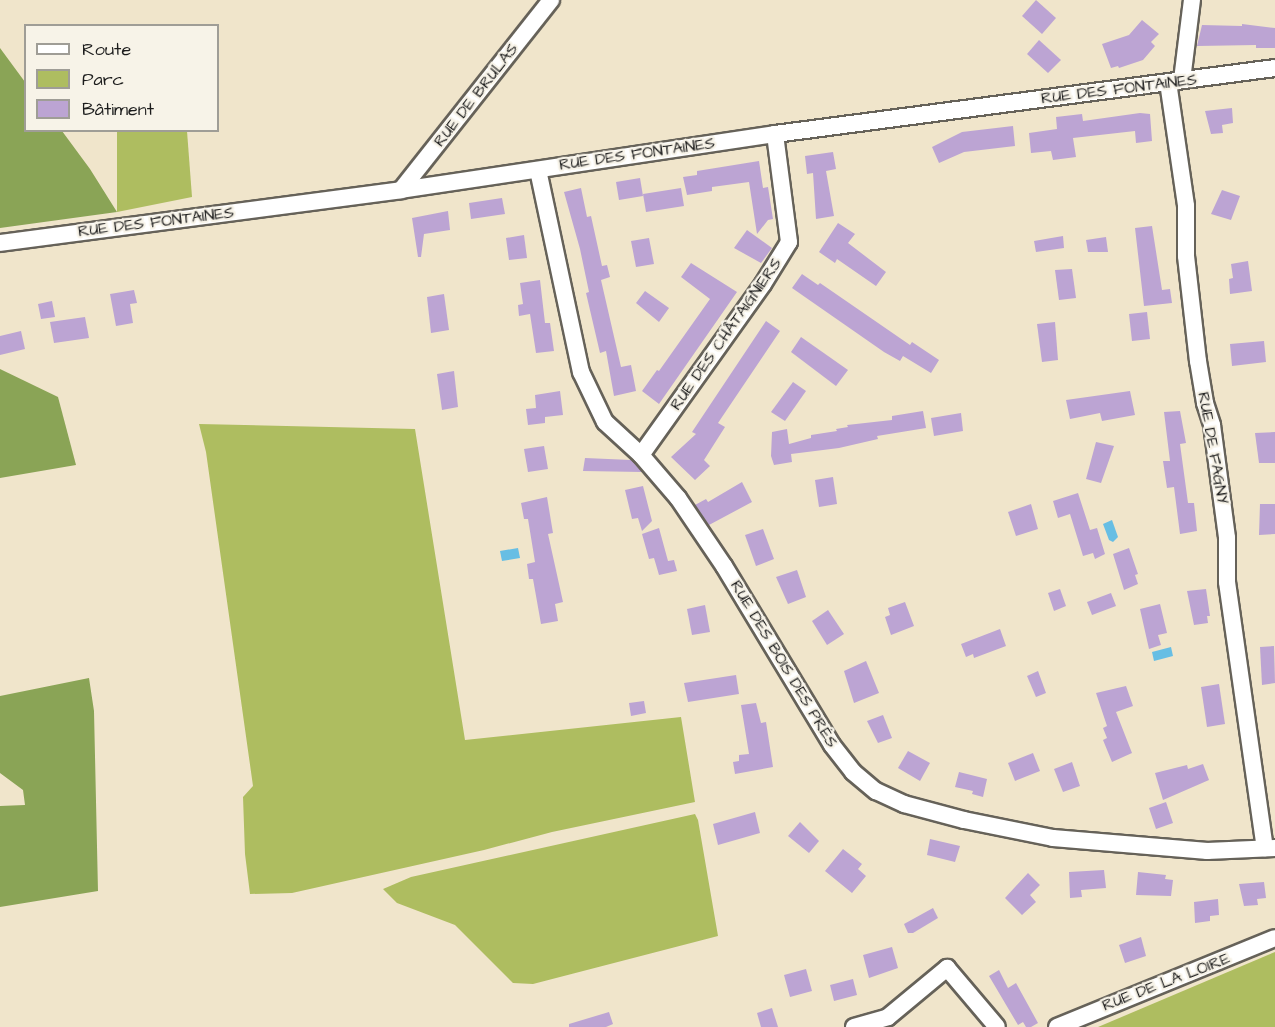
<!DOCTYPE html>
<html>
<head>
<meta charset="utf-8">
<style>
	body { margin:0 }
	#map { position:relative; width:1275px; height:1027px; overflow:hidden; background:#f0e5cb; font-family:"Architects Daughter",sans-serif }
	div>[style] { position:absolute }
	.green>* { inset:0; background:#aebd60 }
	.forest>* { inset:0; background:#8aa456 }
	.water>* { inset:0; background:#67bee4 }
	.building>* { inset:0; background:#bca4d3 }
	.roads { filter:drop-shadow(2px 0 #666259) drop-shadow(-2px 0 #666259) drop-shadow(0 2px #666259) drop-shadow(0 -2px #666259) }
	.minor>* { height:16px; margin:-8px; padding:0 8px; transform-origin:8px; border-radius:8px; background:#fff }
	span { translate:-50% -50%; white-space:nowrap; text-align:center; line-height:1.15; -webkit-text-stroke:4.5px #f7f3e8; paint-order:stroke }
	.street-label { font-size:16px; color:#1c1c1c }
	.legend { position:absolute; left:24px; top:24px; width:195px; height:108px; box-sizing:border-box; background:#f7f3e8; border:2px solid #9f9d96; margin:0; padding:8px 10px; list-style:none; font-size:18px; color:#1c1c1c }
	.legend li { display:flex; align-items:center; gap:12px; height:30px }
	.legend b { width:30px; border:2px solid #9f9d96 }
</style>
</head>
<body>
<div id="map">
	<div class="green">
		<i style="clip-path:polygon(117px 131px,187px 131px,192px 197px,117px 212px)"></i>
		<i style="clip-path:polygon(199px 424px,415px 429px,465px 740px,681px 717px,695px 802px,552px 832px,484px 850px,292px 893px,250px 894px,245px 854px,243px 797px,253px 786px,206px 452px)"></i>
		<i style="clip-path:polygon(695px 814px,698px 820px,718px 936px,533px 984px,513px 983px,455px 925px,397px 903px,383px 889px,411px 877px)"></i>
		<i style="clip-path:polygon(1275px 952px,1275px 1027px,1098px 1027px)"></i>
	</div>
	<div class="forest">
		<i style="clip-path:polygon(0 48px,25px 82px,26px 130px,62px 131px,90px 169px,117px 212px,0 228px)"></i>
		<i style="clip-path:polygon(0 369px,58px 397px,76px 465px,0 478px)"></i>
		<i style="clip-path:polygon(89px 678px,94px 711px,98px 891px,0 907px,0 806px,25px 805px,23px 790px,0 773px,0 696px)"></i>
	</div>
	<div class="water">
		<i style="clip-path:polygon(1112px 520px,1118px 537px,1113px 542px,1109px 540px,1103px 524px)"></i>
		<i style="clip-path:polygon(518px 548px,520px 558px,502px 561px,500px 551px)"></i>
		<i style="clip-path:polygon(1171px 647px,1173px 656px,1154px 661px,1152px 652px)"></i>
	</div>
	<div class="building">
		<i style="clip-path:polygon(1036px 0,1056px 18px,1042px 34px,1022px 16px)"></i>
		<i style="clip-path:polygon(1142px 20px,1159px 34px,1151px 42px,1155px 46px,1143px 60px,1119px 68px,1118px 66px,1111px 68px,1102px 44px,1129px 35px)"></i>
		<i style="clip-path:polygon(1242px 24px,1275px 28px,1275px 48px,1256px 48px,1256px 45px,1197px 46px,1202px 25px,1242px 26px)"></i>
		<i style="clip-path:polygon(1039px 40px,1061px 60px,1048px 73px,1027px 54px)"></i>
		<i style="clip-path:polygon(1232px 108px,1233px 123px,1222px 125px,1223px 133px,1211px 134px,1205px 111px)"></i>
		<i style="clip-path:polygon(1140px 113px,1150px 114px,1152px 141px,1136px 143px,1135px 131px,1073px 138px,1076px 157px,1053px 160px,1051px 151px,1031px 153px,1029px 133px,1057px 129px,1056px 117px,1082px 114px,1083px 121px)"></i>
		<i style="clip-path:polygon(1013px 126px,1015px 146px,964px 152px,939px 163px,932px 147px,962px 132px)"></i>
		<i style="clip-path:polygon(833px 152px,836px 169px,826px 171px,834px 216px,816px 219px,813px 173px,807px 174px,805px 156px)"></i>
		<i style="clip-path:polygon(759px 161px,763px 188px,768px 187px,773px 219px,768px 220px,757px 234px,749px 182px,712px 187px,712px 191px,687px 195px,683px 177px,697px 175px,697px 171px)"></i>
		<i style="clip-path:polygon(640px 178px,643px 196px,619px 200px,616px 182px)"></i>
		<i style="clip-path:polygon(581px 188px,587px 217px,591px 216px,602px 266px,607px 265px,610px 277px,601px 280px,621px 367px,631px 365px,636px 391px,614px 396px,606px 351px,600px 353px,586px 293px,589px 292px,580px 249px,564px 192px)"></i>
		<i style="clip-path:polygon(681px 188px,684px 206px,646px 212px,643px 194px)"></i>
		<i style="clip-path:polygon(1222px 190px,1240px 196px,1231px 220px,1211px 214px)"></i>
		<i style="clip-path:polygon(502px 198px,505px 214px,471px 219px,469px 203px)"></i>
		<i style="clip-path:polygon(448px 211px,450px 230px,424px 234px,421px 257px,418px 257px,412px 218px)"></i>
		<i style="clip-path:polygon(838px 223px,855px 234px,848px 243px,886px 272px,876px 286px,837px 259px,835px 263px,819px 252px)"></i>
		<i style="clip-path:polygon(1152px 226px,1162px 290px,1170px 289px,1172px 303px,1144px 306px,1135px 228px)"></i>
		<i style="clip-path:polygon(747px 230px,772px 248px,761px 263px,734px 248px)"></i>
		<i style="clip-path:polygon(524px 235px,527px 258px,509px 260px,506px 238px)"></i>
		<i style="clip-path:polygon(1063px 236px,1064px 248px,1036px 252px,1034px 241px)"></i>
		<i style="clip-path:polygon(1106px 237px,1108px 252px,1088px 252px,1086px 240px)"></i>
		<i style="clip-path:polygon(649px 238px,654px 264px,636px 267px,631px 241px)"></i>
		<i style="clip-path:polygon(1248px 261px,1252px 291px,1230px 294px,1229px 279px,1233px 278px,1231px 264px)"></i>
		<i style="clip-path:polygon(691px 263px,737px 292px,659px 404px,642px 391px,657px 370px,659px 371px,710px 299px,681px 277px)"></i>
		<i style="clip-path:polygon(1072px 269px,1076px 298px,1059px 300px,1055px 270px)"></i>
		<i style="clip-path:polygon(802px 274px,818px 285px,820px 283px,910px 345px,912px 342px,939px 360px,931px 373px,903px 356px,900px 361px,884px 352px,792px 288px)"></i>
		<i style="clip-path:polygon(540px 280px,545px 323px,550px 323px,554px 351px,536px 353px,530px 314px,519px 316px,518px 305px,523px 304px,520px 283px)"></i>
		<i style="clip-path:polygon(134px 290px,137px 303px,130px 304px,133px 323px,116px 326px,110px 294px)"></i>
		<i style="clip-path:polygon(645px 291px,669px 308px,659px 322px,636px 303px)"></i>
		<i style="clip-path:polygon(444px 294px,449px 330px,431px 333px,427px 297px)"></i>
		<i style="clip-path:polygon(52px 301px,55px 317px,41px 319px,38px 304px)"></i>
		<i style="clip-path:polygon(1147px 312px,1150px 339px,1132px 341px,1129px 314px)"></i>
		<i style="clip-path:polygon(85px 317px,89px 338px,54px 343px,50px 322px)"></i>
		<i style="clip-path:polygon(766px 321px,780px 331px,718px 423px,725px 427px,704px 460px,710px 466px,695px 480px,671px 457px,696px 434px,692px 432px)"></i>
		<i style="clip-path:polygon(1055px 322px,1058px 360px,1042px 362px,1037px 324px)"></i>
		<i style="clip-path:polygon(21px 331px,25px 349px,0 355px,0 336px)"></i>
		<i style="clip-path:polygon(801px 337px,848px 370px,836px 386px,791px 352px)"></i>
		<i style="clip-path:polygon(1264px 341px,1266px 362px,1232px 366px,1230px 344px)"></i>
		<i style="clip-path:polygon(454px 371px,458px 407px,442px 410px,437px 374px)"></i>
		<i style="clip-path:polygon(793px 382px,806px 391px,785px 421px,771px 412px)"></i>
		<i style="clip-path:polygon(560px 391px,563px 415px,545px 417px,545px 423px,528px 425px,526px 409px,536px 408px,535px 395px)"></i>
		<i style="clip-path:polygon(1130px 391px,1135px 415px,1102px 421px,1100px 413px,1070px 419px,1066px 400px)"></i>
		<i style="clip-path:polygon(923px 411px,926px 428px,877px 436px,878px 439px,839px 448px,791px 454px,792px 462px,774px 465px,771px 456px,772px 432px,787px 429px,789px 444px,811px 438px,811px 435px,837px 431px,836px 429px,848px 427px,847px 425px,892px 420px,892px 416px)"></i>
		<i style="clip-path:polygon(1180px 411px,1186px 443px,1180px 444px,1188px 503px,1194px 503px,1197px 531px,1180px 534px,1174px 487px,1167px 488px,1163px 461px,1170px 461px,1164px 412px)"></i>
		<i style="clip-path:polygon(961px 413px,963px 431px,934px 436px,931px 418px)"></i>
		<i style="clip-path:polygon(1275px 432px,1275px 463px,1259px 463px,1255px 433px)"></i>
		<i style="clip-path:polygon(1096px 442px,1114px 446px,1101px 483px,1086px 479px)"></i>
		<i style="clip-path:polygon(544px 446px,548px 469px,528px 472px,524px 449px)"></i>
		<i style="clip-path:polygon(585px 458px,631px 460px,642px 472px,583px 471px)"></i>
		<i style="clip-path:polygon(833px 477px,837px 504px,819px 507px,815px 480px)"></i>
		<i style="clip-path:polygon(742px 482px,752px 502px,709px 525px,695px 505px,706px 499px,708px 502px)"></i>
		<i style="clip-path:polygon(643px 486px,652px 521px,642px 531px,638px 518px,632px 519px,625px 490px)"></i>
		<i style="clip-path:polygon(1078px 493px,1090px 530px,1097px 528px,1105px 554px,1095px 559px,1093px 553px,1083px 556px,1070px 514px,1058px 518px,1053px 501px)"></i>
		<i style="clip-path:polygon(547px 497px,553px 533px,548px 534px,563px 602px,555px 604px,558px 621px,541px 624px,533px 579px,529px 579px,527px 564px,535px 562px,528px 519px,524px 519px,521px 503px)"></i>
		<i style="clip-path:polygon(1031px 504px,1038px 529px,1016px 536px,1008px 512px)"></i>
		<i style="clip-path:polygon(1260px 504px,1275px 504px,1275px 534px,1259px 535px)"></i>
		<i style="clip-path:polygon(659px 528px,668px 561px,674px 560px,677px 571px,659px 575px,654px 558px,649px 559px,642px 534px)"></i>
		<i style="clip-path:polygon(763px 529px,774px 559px,756px 566px,745px 535px)"></i>
		<i style="clip-path:polygon(1129px 548px,1138px 574px,1135px 575px,1138px 584px,1124px 590px,1113px 554px)"></i>
		<i style="clip-path:polygon(797px 570px,806px 597px,788px 604px,776px 577px)"></i>
		<i style="clip-path:polygon(1060px 589px,1066px 606px,1054px 611px,1048px 593px)"></i>
		<i style="clip-path:polygon(1206px 589px,1210px 616px,1207px 616px,1208px 623px,1194px 625px,1187px 591px)"></i>
		<i style="clip-path:polygon(1111px 593px,1116px 606px,1092px 615px,1087px 602px)"></i>
		<i style="clip-path:polygon(905px 602px,914px 626px,891px 635px,885px 617px,890px 615px,888px 608px)"></i>
		<i style="clip-path:polygon(1160px 604px,1167px 633px,1158px 635px,1161px 645px,1149px 649px,1140px 609px)"></i>
		<i style="clip-path:polygon(705px 605px,710px 632px,692px 635px,687px 609px)"></i>
		<i style="clip-path:polygon(828px 610px,844px 634px,827px 645px,812px 621px)"></i>
		<i style="clip-path:polygon(1000px 629px,1006px 646px,974px 658px,973px 654px,966px 657px,961px 644px)"></i>
		<i style="clip-path:polygon(1274px 646px,1275px 683px,1262px 685px,1260px 647px)"></i>
		<i style="clip-path:polygon(866px 661px,879px 693px,854px 703px,844px 671px)"></i>
		<i style="clip-path:polygon(1038px 671px,1046px 693px,1036px 697px,1027px 676px)"></i>
		<i style="clip-path:polygon(736px 675px,739px 694px,688px 702px,684px 683px)"></i>
		<i style="clip-path:polygon(1219px 684px,1225px 724px,1207px 727px,1201px 687px)"></i>
		<i style="clip-path:polygon(1126px 686px,1133px 706px,1116px 712px,1132px 753px,1112px 762px,1103px 740px,1107px 738px,1103px 728px,1107px 726px,1096px 693px)"></i>
		<i style="clip-path:polygon(644px 701px,646px 713px,631px 716px,629px 703px)"></i>
		<i style="clip-path:polygon(756px 703px,761px 723px,766px 722px,773px 767px,735px 774px,733px 762px,739px 761px,739px 755px,749px 754px,741px 705px)"></i>
		<i style="clip-path:polygon(883px 715px,892px 738px,878px 743px,867px 721px)"></i>
		<i style="clip-path:polygon(908px 751px,930px 763px,920px 781px,898px 768px)"></i>
		<i style="clip-path:polygon(1033px 753px,1040px 771px,1015px 781px,1008px 763px)"></i>
		<i style="clip-path:polygon(1072px 762px,1080px 786px,1063px 792px,1054px 769px)"></i>
		<i style="clip-path:polygon(1203px 764px,1209px 780px,1163px 800px,1155px 773px,1187px 765px,1188px 769px)"></i>
		<i style="clip-path:polygon(959px 772px,987px 779px,983px 797px,972px 794px,973px 791px,955px 787px)"></i>
		<i style="clip-path:polygon(1166px 802px,1173px 823px,1156px 829px,1149px 808px)"></i>
		<i style="clip-path:polygon(755px 812px,760px 833px,718px 845px,713px 824px)"></i>
		<i style="clip-path:polygon(800px 822px,819px 841px,809px 853px,788px 836px)"></i>
		<i style="clip-path:polygon(930px 839px,960px 846px,955px 862px,927px 855px)"></i>
		<i style="clip-path:polygon(843px 849px,862px 864px,858px 869px,866px 876px,852px 893px,825px 871px)"></i>
		<i style="clip-path:polygon(1104px 870px,1106px 888px,1081px 890px,1082px 897px,1070px 898px,1069px 872px)"></i>
		<i style="clip-path:polygon(1138px 872px,1166px 875px,1165px 879px,1173px 880px,1171px 896px,1136px 895px)"></i>
		<i style="clip-path:polygon(1028px 873px,1040px 885px,1030px 895px,1036px 902px,1022px 915px,1005px 898px)"></i>
		<i style="clip-path:polygon(1264px 882px,1266px 898px,1257px 899px,1258px 905px,1244px 906px,1239px 884px)"></i>
		<i style="clip-path:polygon(1218px 899px,1219px 915px,1210px 916px,1210px 921px,1195px 923px,1194px 902px)"></i>
		<i style="clip-path:polygon(933px 908px,938px 918px,913px 933px,908px 933px,904px 924px)"></i>
		<i style="clip-path:polygon(1141px 937px,1146px 956px,1125px 963px,1119px 945px)"></i>
		<i style="clip-path:polygon(892px 947px,898px 968px,869px 978px,863px 955px)"></i>
		<i style="clip-path:polygon(806px 969px,812px 991px,790px 997px,784px 975px)"></i>
		<i style="clip-path:polygon(999px 970px,1008px 988px,1016px 983px,1038px 1023px,1031px 1027px,1026px 1027px,1023px 1022px,1018px 1025px,989px 976px)"></i>
		<i style="clip-path:polygon(853px 979px,857px 995px,834px 1001px,830px 985px)"></i>
		<i style="clip-path:polygon(772px 1008px,778px 1027px,761px 1027px,757px 1013px)"></i>
		<i style="clip-path:polygon(609px 1012px,613px 1024px,606px 1027px,569px 1027px,569px 1024px)"></i>
	</div>
	<div class="roads">
		<div class="minor">
			<i style="left:1182px;top:80px;width:81px;rotate:-82.9deg"></i>
			<i style="left:1168px;top:82px;width:125px;rotate:81.7deg"></i>
			<i style="left:1186px;top:206px;width:50px;rotate:90deg"></i>
			<i style="left:1186px;top:256px;width:106px;rotate:83.5deg"></i>
			<i style="left:1198px;top:361px;width:43px;rotate:80.5deg"></i>
			<i style="left:1205px;top:403px;width:23px;rotate:72deg"></i>
			<i style="left:1212px;top:425px;width:114px;rotate:82.4deg"></i>
			<i style="left:1227px;top:538px;width:44px;rotate:90deg"></i>
			<i style="left:1227px;top:582px;width:269px;rotate:81.9deg"></i>
			<i style="left:538px;top:170px;width:207px;rotate:78deg"></i>
			<i style="left:581px;top:372px;width:55px;rotate:64.4deg"></i>
			<i style="left:605px;top:422px;width:49px;rotate:42.5deg"></i>
			<i style="left:641px;top:455px;width:57px;rotate:49.3deg"></i>
			<i style="left:678px;top:498px;width:82px;rotate:55.9deg"></i>
			<i style="left:724px;top:566px;width:209px;rotate:58.9deg"></i>
			<i style="left:832px;top:745px;width:34px;rotate:52deg"></i>
			<i style="left:853px;top:772px;width:30px;rotate:40deg"></i>
			<i style="left:876px;top:791px;width:31px;rotate:25deg"></i>
			<i style="left:904px;top:804px;width:62px;rotate:14.9deg"></i>
			<i style="left:964px;top:820px;width:91px;rotate:11.4deg"></i>
			<i style="left:1053px;top:838px;width:155px;rotate:4.8deg"></i>
			<i style="left:1207px;top:851px;width:68px;rotate:-2.5deg"></i>
			<i style="left:401px;top:190px;width:242px;rotate:-51.7deg"></i>
			<i style="left:0;top:243px;width:404px;rotate:-7.5deg"></i>
			<i style="left:401px;top:190px;width:378px;rotate:-8.5deg"></i>
			<i style="left:775px;top:134px;width:504px;rotate:-7.52deg"></i>
			<i style="left:641px;top:455px;width:210px;rotate:-54.5deg"></i>
			<i style="left:763px;top:284px;width:49px;rotate:-58.2deg"></i>
			<i style="left:789px;top:242px;width:109px;rotate:-97.4deg"></i>
			<i style="left:854px;top:1027px;width:35px;rotate:-16deg"></i>
			<i style="left:888px;top:1017px;width:77px;rotate:-39.7deg"></i>
			<i style="left:947px;top:968px;width:77px;rotate:49.7deg"></i>
			<i style="left:1057px;top:1027px;width:235px;rotate:-22.2deg"></i>
		</div>
	</div>
	<div class="street-label">
		<span style="left:1119px;top:89px;rotate:-7deg">RUE DES FONTAINES</span>
		<span style="left:476px;top:95px;rotate:-52deg">RUE DE BRULAS</span>
		<span style="left:637px;top:154px;rotate:-8deg">RUE DES FONTAINES</span>
		<span style="left:156px;top:222px;rotate:-7deg">RUE DES FONTAINES</span>
		<span style="left:726px;top:334px;rotate:-55deg">RUE DES CHÂTAIGNIERS</span>
		<span style="left:1213px;top:448px;rotate:80deg">RUE DE FAGNY</span>
		<span style="left:784px;top:664px;rotate:59deg">RUE DES BOIS DES PRÉS</span>
		<span style="left:1166px;top:982px;rotate:-21deg">RUE DE LA LOIRE</span>
	</div>
	<ul class="legend">
	<li><b style="height:8px;background:#fff"></b>Route</li>
	<li><b style="height:16px;background:#aebd60"></b>Parc</li>
	<li><b style="height:16px;background:#bca4d3"></b>Bâtiment</li>
	</ul>
</div>
</body>
</html>
